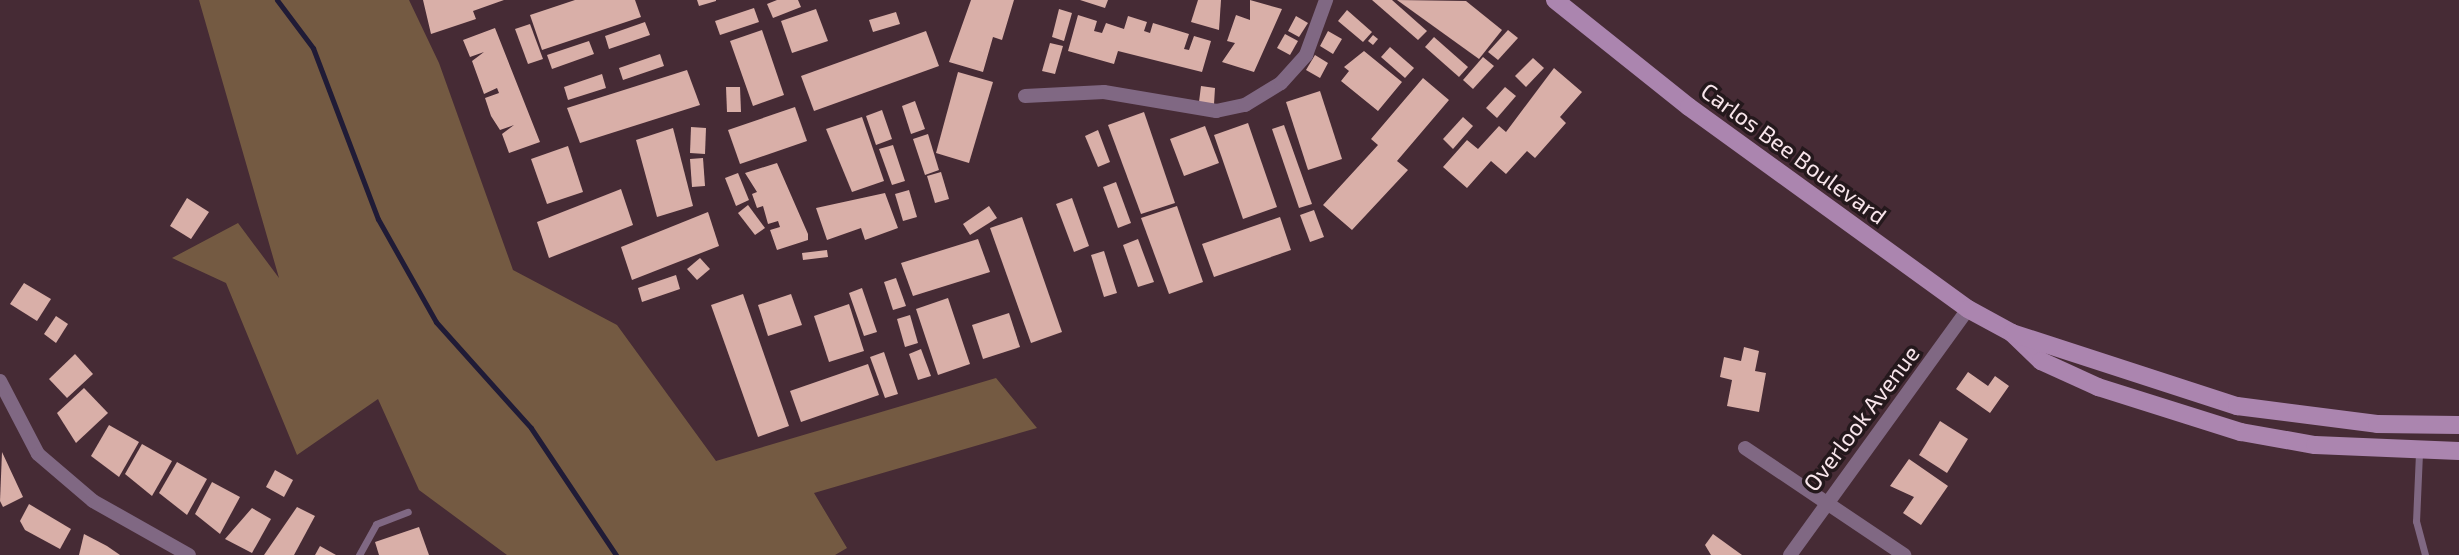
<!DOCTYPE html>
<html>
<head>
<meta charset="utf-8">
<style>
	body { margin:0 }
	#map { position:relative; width:2459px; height:555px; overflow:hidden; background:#462b35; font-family:"Exo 2",sans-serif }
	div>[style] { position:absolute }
	.forest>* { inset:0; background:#745a42 }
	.stream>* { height:5px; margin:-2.5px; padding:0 2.5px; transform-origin:2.5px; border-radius:2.5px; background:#201b36 }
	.building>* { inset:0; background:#d9afa8 }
	.service>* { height:7px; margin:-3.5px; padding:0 3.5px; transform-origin:3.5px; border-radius:3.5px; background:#806883 }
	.minor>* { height:14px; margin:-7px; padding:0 7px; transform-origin:7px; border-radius:7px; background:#806883 }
	.secondary>* { height:18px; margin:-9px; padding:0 9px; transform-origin:9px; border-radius:9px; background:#ab85af }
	span { translate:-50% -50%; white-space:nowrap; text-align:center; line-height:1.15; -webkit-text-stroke:7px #24181c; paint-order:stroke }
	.street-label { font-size:23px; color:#f8e5eb }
</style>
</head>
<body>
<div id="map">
	<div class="forest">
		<i style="clip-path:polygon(199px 0,409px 0,439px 63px,513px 270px,617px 325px,716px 461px,996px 378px,1037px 428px,814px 493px,847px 548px,835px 555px,507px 555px,419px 490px,378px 399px,297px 455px,226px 283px,172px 258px,238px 223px,279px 278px)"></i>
	</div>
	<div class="stream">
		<i style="left:277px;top:0;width:60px;rotate:53.1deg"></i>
		<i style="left:313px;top:48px;width:183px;rotate:69.2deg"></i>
		<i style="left:378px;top:219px;width:118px;rotate:60.6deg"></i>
		<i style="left:436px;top:322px;width:142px;rotate:48.1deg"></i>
		<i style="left:531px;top:428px;width:153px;rotate:56.2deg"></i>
	</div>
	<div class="building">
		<i style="clip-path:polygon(423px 0,504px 0,473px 11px,476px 19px,431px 34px)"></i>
		<i style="clip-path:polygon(575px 0,635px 0,641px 17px,542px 50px,530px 15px)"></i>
		<i style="clip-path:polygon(697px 0,716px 0,716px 1px,699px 6px)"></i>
		<i style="clip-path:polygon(777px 0,798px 0,801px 7px,773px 18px,767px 4px)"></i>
		<i style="clip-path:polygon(971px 0,1014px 0,1002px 40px,993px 37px,983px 72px,949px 62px)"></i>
		<i style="clip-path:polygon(1080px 0,1108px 0,1105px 8px)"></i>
		<i style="clip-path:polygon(1198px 0,1221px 0,1219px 30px,1191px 22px)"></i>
		<i style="clip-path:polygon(1250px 0,1282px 9px,1254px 72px,1222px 62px,1235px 43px,1227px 41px,1236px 15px,1250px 20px)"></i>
		<i style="clip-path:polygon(1372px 0,1392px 0,1427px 31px,1418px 40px)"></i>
		<i style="clip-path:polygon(1397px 0,1466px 1px,1502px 30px,1479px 59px)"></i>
		<i style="clip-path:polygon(754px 8px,759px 22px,720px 35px,715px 21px)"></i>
		<i style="clip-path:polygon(816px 9px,828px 41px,792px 53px,781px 21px)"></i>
		<i style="clip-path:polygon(1059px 9px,1072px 13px,1064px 41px,1052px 37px)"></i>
		<i style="clip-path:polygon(1347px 10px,1372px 32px,1363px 42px,1338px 21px)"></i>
		<i style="clip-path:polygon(896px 12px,900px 24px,873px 32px,869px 20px)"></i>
		<i style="clip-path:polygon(1078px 15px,1097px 21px,1094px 31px,1102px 33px,1106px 23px,1124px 29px,1128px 16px,1147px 22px,1144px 31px,1150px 33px,1153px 23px,1189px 34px,1184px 49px,1189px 50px,1194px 36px,1211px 41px,1202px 72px,1118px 51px,1114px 64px,1068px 51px)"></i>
		<i style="clip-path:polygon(1296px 16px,1308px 23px,1299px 37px,1288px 31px)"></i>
		<i style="clip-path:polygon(645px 22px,650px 35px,609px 49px,605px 36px)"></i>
		<i style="clip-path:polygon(530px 24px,543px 59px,528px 64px,515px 29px)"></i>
		<i style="clip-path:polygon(495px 28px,540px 142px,509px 153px,502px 134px,514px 125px,500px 130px,491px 116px,485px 98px,499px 93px,497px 88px,484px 94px,472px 61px,484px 52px,470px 57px,463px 40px)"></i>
		<i style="clip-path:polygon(762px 30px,784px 95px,753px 106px,730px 41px)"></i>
		<i style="clip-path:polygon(1508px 30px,1518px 38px,1498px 60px,1488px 52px)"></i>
		<i style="clip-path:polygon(926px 31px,939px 66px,814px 111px,801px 76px)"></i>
		<i style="clip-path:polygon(1328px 31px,1342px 39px,1333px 54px,1320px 46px)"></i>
		<i style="clip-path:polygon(1285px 34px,1298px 41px,1290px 55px,1277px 48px)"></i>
		<i style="clip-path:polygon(1373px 35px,1378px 39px,1373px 45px,1368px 41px)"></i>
		<i style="clip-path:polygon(1434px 37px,1468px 67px,1459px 77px,1425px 47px)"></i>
		<i style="clip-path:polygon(589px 41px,594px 54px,552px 69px,547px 55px)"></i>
		<i style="clip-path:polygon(1050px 43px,1063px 46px,1055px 74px,1042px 71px)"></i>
		<i style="clip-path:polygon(1390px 47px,1414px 68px,1405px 78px,1381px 57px)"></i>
		<i style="clip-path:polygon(1364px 51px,1402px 82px,1378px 111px,1341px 81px,1349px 71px,1344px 67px)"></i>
		<i style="clip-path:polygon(660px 54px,664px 66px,623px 80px,619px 68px)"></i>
		<i style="clip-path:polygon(1315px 55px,1328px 63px,1320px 78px,1306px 70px)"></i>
		<i style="clip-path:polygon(1483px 57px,1494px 66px,1473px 89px,1463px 80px)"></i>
		<i style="clip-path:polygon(1533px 58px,1544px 68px,1526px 87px,1515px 76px)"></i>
		<i style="clip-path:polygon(1554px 68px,1582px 92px,1560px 117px,1566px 123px,1535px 158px,1527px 151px,1506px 174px,1491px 161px,1467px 188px,1443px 167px,1467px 140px,1478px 149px,1499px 126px,1506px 132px)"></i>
		<i style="clip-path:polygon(687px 70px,700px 105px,580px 143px,567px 108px)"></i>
		<i style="clip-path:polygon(958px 72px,993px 82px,969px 163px,936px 153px)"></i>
		<i style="clip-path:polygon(602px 74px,606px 88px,568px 100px,564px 87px)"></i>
		<i style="clip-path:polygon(1423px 78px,1449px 100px,1397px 161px,1408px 170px,1352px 230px,1323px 205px,1378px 145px,1371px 139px)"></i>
		<i style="clip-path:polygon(1201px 86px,1215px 88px,1214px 104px,1199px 102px)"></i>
		<i style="clip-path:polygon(726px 87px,740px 87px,741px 112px,727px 112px)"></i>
		<i style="clip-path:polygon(1505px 87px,1516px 96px,1497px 118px,1486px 108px)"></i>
		<i style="clip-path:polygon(1320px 91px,1342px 159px,1308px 170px,1286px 102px)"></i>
		<i style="clip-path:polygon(915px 101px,925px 129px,911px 134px,902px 106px)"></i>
		<i style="clip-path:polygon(795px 107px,807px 141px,740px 164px,728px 130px)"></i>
		<i style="clip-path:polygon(882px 110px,892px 139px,876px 145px,866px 116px)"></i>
		<i style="clip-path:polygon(1144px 112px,1175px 203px,1141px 214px,1108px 125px)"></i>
		<i style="clip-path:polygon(862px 117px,884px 181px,852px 192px,826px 129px)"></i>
		<i style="clip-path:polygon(1463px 117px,1473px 126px,1453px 149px,1443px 139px)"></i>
		<i style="clip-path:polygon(1248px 123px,1277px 207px,1243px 219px,1214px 135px)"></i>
		<i style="clip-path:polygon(1284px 125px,1312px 204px,1299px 208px,1272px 129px)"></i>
		<i style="clip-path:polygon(1205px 126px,1219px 163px,1184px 176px,1170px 139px)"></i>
		<i style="clip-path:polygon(691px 127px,706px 128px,705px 154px,690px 153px)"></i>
		<i style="clip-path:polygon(673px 128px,693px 206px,657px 217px,636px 140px)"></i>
		<i style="clip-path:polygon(1098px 130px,1110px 162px,1098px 167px,1085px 136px)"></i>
		<i style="clip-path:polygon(928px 134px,939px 170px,925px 175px,913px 139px)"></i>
		<i style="clip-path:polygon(893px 145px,905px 181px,892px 185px,879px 149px)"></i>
		<i style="clip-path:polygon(568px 146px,583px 192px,547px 204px,531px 159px)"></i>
		<i style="clip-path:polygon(703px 158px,705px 186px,692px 187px,690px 159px)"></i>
		<i style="clip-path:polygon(777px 163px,808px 234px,808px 240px,777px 250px,770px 230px,780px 227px,778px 221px,768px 224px,763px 206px,757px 208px,752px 194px,757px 192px,745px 173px)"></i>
		<i style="clip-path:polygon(941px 172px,949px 199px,935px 203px,927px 176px)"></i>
		<i style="clip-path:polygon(738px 173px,749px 200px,736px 206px,725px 178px)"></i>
		<i style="clip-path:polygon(1116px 182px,1131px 223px,1118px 228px,1103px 187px)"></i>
		<i style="clip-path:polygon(621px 189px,633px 225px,549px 258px,537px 222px)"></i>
		<i style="clip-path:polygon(909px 190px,917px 217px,903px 221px,895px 194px)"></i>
		<i style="clip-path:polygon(885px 193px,898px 228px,865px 240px,861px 228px,827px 240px,816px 208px)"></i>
		<i style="clip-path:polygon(187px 198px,209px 212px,191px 239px,170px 226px)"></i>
		<i style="clip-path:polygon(1072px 198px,1089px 246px,1074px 252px,1056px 204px)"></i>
		<i style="clip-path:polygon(748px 205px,765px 228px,755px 235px,738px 213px)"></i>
		<i style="clip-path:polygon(989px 206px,997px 218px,970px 235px,963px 224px)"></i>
		<i style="clip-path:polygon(1177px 206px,1203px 282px,1169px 294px,1141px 218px)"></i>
		<i style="clip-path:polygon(1314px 210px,1324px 237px,1310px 242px,1300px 215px)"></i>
		<i style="clip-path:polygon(708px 212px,719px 246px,632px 280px,621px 247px)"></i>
		<i style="clip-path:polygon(1022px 217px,1062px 332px,1031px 343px,990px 228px)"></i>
		<i style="clip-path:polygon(1280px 217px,1291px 250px,1214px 277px,1202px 244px)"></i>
		<i style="clip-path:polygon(978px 239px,990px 272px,913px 296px,901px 263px)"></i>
		<i style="clip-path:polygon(1138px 239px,1154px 282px,1138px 287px,1123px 245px)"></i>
		<i style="clip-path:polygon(827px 250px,828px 257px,803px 260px,802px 253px)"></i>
		<i style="clip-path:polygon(1104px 251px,1117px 293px,1104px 297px,1091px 255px)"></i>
		<i style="clip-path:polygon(700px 258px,710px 269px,697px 280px,687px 269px)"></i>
		<i style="clip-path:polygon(676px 275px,680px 289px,642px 302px,638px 288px)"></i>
		<i style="clip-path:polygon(896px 278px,906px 306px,893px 310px,884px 282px)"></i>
		<i style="clip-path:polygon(24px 283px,51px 299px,37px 321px,10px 304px)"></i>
		<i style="clip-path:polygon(862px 288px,877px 332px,864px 336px,849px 293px)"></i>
		<i style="clip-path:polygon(743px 294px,789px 426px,758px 437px,711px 305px)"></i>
		<i style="clip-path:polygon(791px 294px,802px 325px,768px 336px,758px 305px)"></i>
		<i style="clip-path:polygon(948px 298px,970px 364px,938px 375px,916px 309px)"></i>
		<i style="clip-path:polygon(849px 304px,864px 351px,829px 362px,814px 316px)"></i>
		<i style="clip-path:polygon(1009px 313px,1020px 347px,983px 359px,972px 325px)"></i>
		<i style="clip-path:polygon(910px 315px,918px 343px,905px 347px,897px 319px)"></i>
		<i style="clip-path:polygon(56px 316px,68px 324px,56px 343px,44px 334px)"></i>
		<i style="clip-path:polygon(1744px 347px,1759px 351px,1755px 371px,1766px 373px,1759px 412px,1727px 406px,1732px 380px,1720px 377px,1724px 357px,1741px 361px)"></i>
		<i style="clip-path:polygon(921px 349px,931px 376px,918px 380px,909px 354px)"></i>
		<i style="clip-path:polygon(884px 352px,898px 394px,885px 398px,870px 357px)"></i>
		<i style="clip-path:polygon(75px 354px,93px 374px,67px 398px,49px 379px)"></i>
		<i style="clip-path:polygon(868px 364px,879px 395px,801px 422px,790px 391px)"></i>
		<i style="clip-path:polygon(1968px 372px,1988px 386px,1995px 376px,2009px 386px,1990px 413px,1956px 389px)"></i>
		<i style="clip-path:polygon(84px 388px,108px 413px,76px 443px,57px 413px)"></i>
		<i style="clip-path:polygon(1940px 421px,1968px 439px,1947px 473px,1919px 455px)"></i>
		<i style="clip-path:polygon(109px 425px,139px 442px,119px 477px,91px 456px)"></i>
		<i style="clip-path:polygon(142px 444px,172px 461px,152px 496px,125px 474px)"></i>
		<i style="clip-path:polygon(2px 452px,23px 497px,3px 507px,0 501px)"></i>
		<i style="clip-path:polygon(1909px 459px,1948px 486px,1921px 525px,1903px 513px,1914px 497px,1890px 486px)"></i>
		<i style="clip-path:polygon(177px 462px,207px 479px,187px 515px,159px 493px)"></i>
		<i style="clip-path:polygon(275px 470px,293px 480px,284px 497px,266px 487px)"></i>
		<i style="clip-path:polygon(212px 482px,240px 497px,220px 534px,195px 514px)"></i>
		<i style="clip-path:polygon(29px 504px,71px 529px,60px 549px,25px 530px,20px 521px)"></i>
		<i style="clip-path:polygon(297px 507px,315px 516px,294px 555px,264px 555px)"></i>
		<i style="clip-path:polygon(252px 508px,271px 519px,252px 553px,225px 539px)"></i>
		<i style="clip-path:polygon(419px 527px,429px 555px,379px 555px,375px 542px)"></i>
		<i style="clip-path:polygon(84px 534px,107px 546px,120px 555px,79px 555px)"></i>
		<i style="clip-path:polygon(1713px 534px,1742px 555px,1711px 555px,1705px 545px)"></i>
		<i style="clip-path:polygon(320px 546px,336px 555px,315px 555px)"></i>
	</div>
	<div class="service">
		<i style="left:2419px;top:453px;width:68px;rotate:92.5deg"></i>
		<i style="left:2416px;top:521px;width:35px;rotate:75deg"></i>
		<i style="left:359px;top:555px;width:35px;rotate:-61deg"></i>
		<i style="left:376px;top:524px;width:34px;rotate:-21deg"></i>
	</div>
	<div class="minor">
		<i style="left:1025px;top:96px;width:79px;rotate:-2.9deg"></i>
		<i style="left:1104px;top:92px;width:114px;rotate:9.6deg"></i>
		<i style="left:1216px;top:111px;width:30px;rotate:-12deg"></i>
		<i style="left:1245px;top:105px;width:42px;rotate:-31.4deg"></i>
		<i style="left:1281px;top:83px;width:38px;rotate:-48deg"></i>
		<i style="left:1306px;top:55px;width:59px;rotate:-70deg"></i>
		<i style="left:0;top:381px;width:82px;rotate:62.5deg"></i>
		<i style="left:38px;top:454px;width:72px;rotate:40.5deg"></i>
		<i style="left:93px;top:501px;width:110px;rotate:29.4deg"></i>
		<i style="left:1745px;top:448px;width:192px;rotate:33.9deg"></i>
		<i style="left:1790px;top:555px;width:304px;rotate:-54.1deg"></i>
	</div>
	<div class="secondary">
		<i style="left:1555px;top:0;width:171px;rotate:38.6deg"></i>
		<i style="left:1689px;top:107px;width:344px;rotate:35.9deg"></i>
		<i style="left:1968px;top:309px;width:50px;rotate:28.6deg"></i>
		<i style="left:2012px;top:333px;width:40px;rotate:44deg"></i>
		<i style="left:2041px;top:361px;width:63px;rotate:24.5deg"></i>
		<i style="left:2098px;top:387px;width:150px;rotate:17.5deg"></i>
		<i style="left:2241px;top:432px;width:75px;rotate:10deg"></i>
		<i style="left:2315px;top:445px;width:144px;rotate:2.4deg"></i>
		<i style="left:2012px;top:333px;width:237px;rotate:18deg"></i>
		<i style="left:2237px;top:406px;width:141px;rotate:7.3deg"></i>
		<i style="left:2377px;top:424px;width:82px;rotate:0.7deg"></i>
	</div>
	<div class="street-label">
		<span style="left:1794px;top:153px;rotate:36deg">Carlos Bee Boulevard</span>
		<span style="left:1861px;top:418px;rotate:-53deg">Overlook Avenue</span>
	</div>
</div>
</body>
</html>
